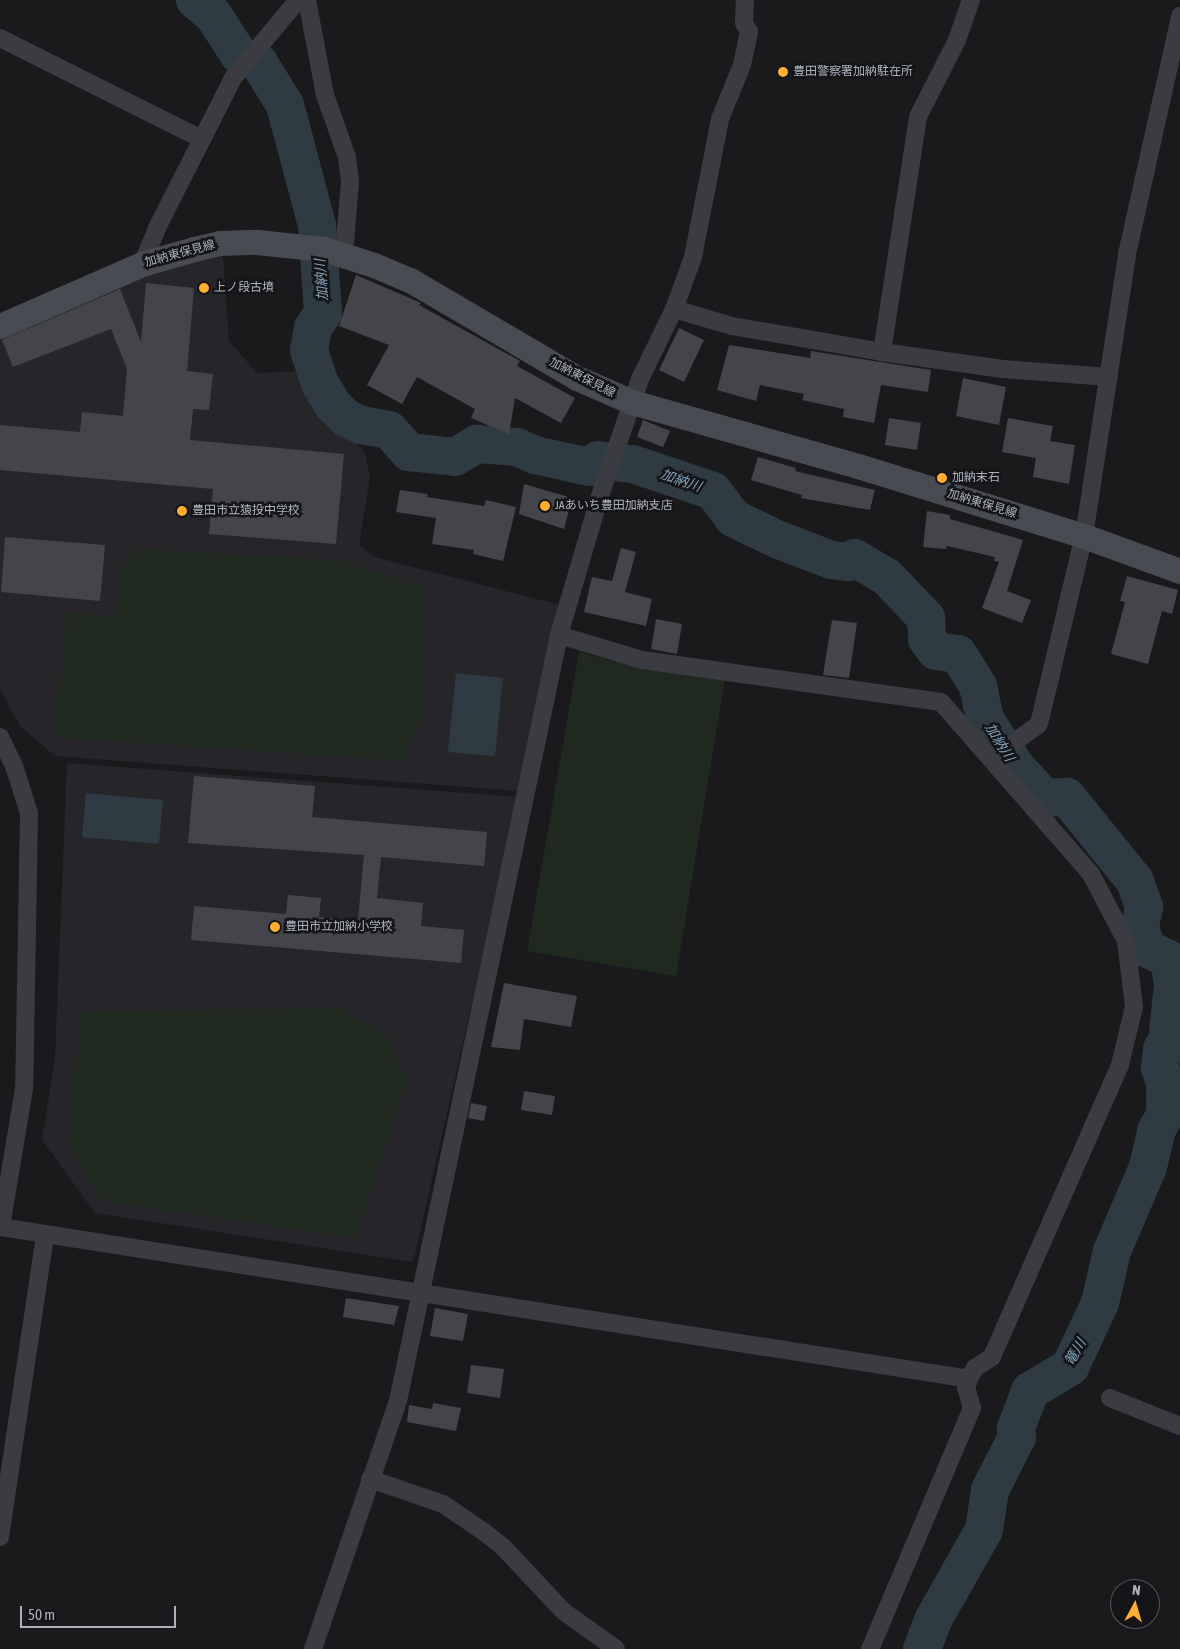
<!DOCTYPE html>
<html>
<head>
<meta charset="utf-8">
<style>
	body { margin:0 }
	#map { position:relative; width:1180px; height:1649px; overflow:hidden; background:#1a1a1d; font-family:"Asap Condensed","Noto Sans JP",sans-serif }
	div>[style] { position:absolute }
	.built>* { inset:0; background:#26262a }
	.green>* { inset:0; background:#1f2920 }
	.water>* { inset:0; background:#2e3b43 }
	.river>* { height:38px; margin:-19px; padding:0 19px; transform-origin:19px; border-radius:19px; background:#2e3b43 }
	.building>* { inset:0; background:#44454a }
	.street>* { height:18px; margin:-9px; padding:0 9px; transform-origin:9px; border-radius:9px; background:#3b3c42 }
	.secondary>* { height:25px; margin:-12.5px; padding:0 12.5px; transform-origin:12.5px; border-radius:12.5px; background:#484b52 }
	.dots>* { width:14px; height:14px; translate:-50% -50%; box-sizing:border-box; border:2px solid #151518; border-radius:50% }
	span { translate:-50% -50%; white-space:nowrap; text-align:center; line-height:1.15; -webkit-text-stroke:5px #151518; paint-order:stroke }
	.poi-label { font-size:12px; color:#abb2bd }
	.left { translate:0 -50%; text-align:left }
	.street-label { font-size:12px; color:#abb2bd }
	.water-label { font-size:14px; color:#80a3bb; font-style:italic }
	.north { position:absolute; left:1110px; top:1579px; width:50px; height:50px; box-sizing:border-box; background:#151518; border:1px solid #51545a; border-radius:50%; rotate:6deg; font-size:14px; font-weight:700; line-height:20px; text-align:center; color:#abb2bd }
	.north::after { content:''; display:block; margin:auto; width:18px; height:22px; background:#ffae30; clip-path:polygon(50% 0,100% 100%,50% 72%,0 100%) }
	.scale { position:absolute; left:20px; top:1606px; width:156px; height:22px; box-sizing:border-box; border:2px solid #abb2bd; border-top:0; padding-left:6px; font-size:15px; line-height:18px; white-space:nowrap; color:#abb2bd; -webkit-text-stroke:4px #151518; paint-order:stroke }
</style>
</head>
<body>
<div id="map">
	<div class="built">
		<i style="clip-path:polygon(223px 255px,229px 341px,257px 373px,298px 371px,311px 404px,365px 452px,370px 477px,359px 545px,374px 557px,557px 604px,561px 618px,519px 791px,55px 756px,20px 726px,0 689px,0 335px,157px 268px)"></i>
		<i style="clip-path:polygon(67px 763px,519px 797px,413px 1262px,95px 1213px,42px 1140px,55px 1058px)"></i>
	</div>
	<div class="green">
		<i style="clip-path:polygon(136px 549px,338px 560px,425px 588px,422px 717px,403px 761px,55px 737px,66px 613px,115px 616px,119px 571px)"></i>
		<i style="clip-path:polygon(579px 652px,645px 670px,725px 679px,676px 976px,527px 951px)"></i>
		<i style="clip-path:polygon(339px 1008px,386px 1034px,407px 1081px,356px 1238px,101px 1201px,68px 1142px,81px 1011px)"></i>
	</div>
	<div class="water">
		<i style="clip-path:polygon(456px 673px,503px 678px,495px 756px,448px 752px)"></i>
		<i style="clip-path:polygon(86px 793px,163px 800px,159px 844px,82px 837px)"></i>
	</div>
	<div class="river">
		<i style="left:195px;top:0;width:25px;rotate:40deg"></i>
		<i style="left:214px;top:16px;width:46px;rotate:57.3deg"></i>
		<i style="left:239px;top:55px;width:22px;rotate:22deg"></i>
		<i style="left:259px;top:63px;width:49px;rotate:58.2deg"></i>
		<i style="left:285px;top:105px;width:124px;rotate:75.1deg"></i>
		<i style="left:317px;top:225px;width:88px;rotate:86.1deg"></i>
		<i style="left:323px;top:313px;width:18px;rotate:124deg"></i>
		<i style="left:313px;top:328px;width:22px;rotate:100deg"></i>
		<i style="left:309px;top:350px;width:35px;rotate:72deg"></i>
		<i style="left:320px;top:383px;width:24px;rotate:60deg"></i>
		<i style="left:332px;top:404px;width:20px;rotate:45deg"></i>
		<i style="left:346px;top:418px;width:17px;rotate:25deg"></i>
		<i style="left:361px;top:425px;width:28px;rotate:10deg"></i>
		<i style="left:389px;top:430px;width:30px;rotate:48deg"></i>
		<i style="left:409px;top:452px;width:46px;rotate:6.2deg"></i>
		<i style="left:455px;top:457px;width:26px;rotate:-31deg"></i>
		<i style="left:477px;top:444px;width:40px;rotate:4.3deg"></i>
		<i style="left:517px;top:447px;width:20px;rotate:24deg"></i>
		<i style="left:535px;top:455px;width:55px;rotate:12.5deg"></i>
		<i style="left:589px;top:467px;width:11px;rotate:-38deg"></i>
		<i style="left:598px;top:460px;width:35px;rotate:7deg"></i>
		<i style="left:633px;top:464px;width:84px;rotate:18.6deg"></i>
		<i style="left:713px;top:491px;width:34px;rotate:53deg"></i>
		<i style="left:733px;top:518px;width:51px;rotate:25.6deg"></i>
		<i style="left:779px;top:540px;width:56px;rotate:21deg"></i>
		<i style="left:831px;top:560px;width:17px;rotate:7deg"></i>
		<i style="left:848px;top:562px;width:8px;rotate:-30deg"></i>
		<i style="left:855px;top:558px;width:37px;rotate:31deg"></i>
		<i style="left:887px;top:577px;width:57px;rotate:46.4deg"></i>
		<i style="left:926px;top:618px;width:21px;rotate:87deg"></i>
		<i style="left:927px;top:639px;width:15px;rotate:53deg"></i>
		<i style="left:936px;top:651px;width:22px;rotate:8deg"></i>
		<i style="left:958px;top:654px;width:38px;rotate:58deg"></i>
		<i style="left:978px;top:686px;width:34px;rotate:78deg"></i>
		<i style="left:985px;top:719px;width:57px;rotate:57.1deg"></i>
		<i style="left:1016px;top:767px;width:42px;rotate:46.9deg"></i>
		<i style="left:1045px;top:798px;width:22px;rotate:-3deg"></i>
		<i style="left:1067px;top:797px;width:108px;rotate:51deg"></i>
		<i style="left:1135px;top:881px;width:28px;rotate:71deg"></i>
		<i style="left:1144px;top:907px;width:19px;rotate:102deg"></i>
		<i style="left:1140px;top:926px;width:23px;rotate:75deg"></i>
		<i style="left:1146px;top:948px;width:25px;rotate:26deg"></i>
		<i style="left:1169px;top:959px;width:26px;rotate:81deg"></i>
		<i style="left:1173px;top:985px;width:57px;rotate:96deg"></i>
		<i style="left:922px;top:1649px;width:31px;rotate:-69deg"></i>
		<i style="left:933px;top:1620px;width:103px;rotate:-60.5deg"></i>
		<i style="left:984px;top:1530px;width:40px;rotate:-81.5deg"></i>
		<i style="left:990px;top:1490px;width:59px;rotate:-63deg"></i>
		<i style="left:1017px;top:1437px;width:9px;rotate:-96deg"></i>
		<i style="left:1016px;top:1428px;width:40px;rotate:-69deg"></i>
		<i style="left:1030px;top:1391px;width:47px;rotate:-31deg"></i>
		<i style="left:1070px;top:1367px;width:71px;rotate:-64.9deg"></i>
		<i style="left:1100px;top:1303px;width:53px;rotate:-77deg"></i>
		<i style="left:1112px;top:1251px;width:91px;rotate:-66.8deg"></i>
		<i style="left:1148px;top:1167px;width:37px;rotate:-77deg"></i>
		<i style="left:1156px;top:1131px;width:18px;rotate:-61deg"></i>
		<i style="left:1165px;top:1115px;width:31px;rotate:-90deg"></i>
		<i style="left:1165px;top:1084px;width:17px;rotate:-107deg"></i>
		<i style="left:1160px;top:1068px;width:19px;rotate:-84deg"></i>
		<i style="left:1162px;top:1049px;width:9px;rotate:-54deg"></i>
		<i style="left:1167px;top:1042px;width:14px;rotate:-21deg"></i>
	</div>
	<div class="building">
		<i style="clip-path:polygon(356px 275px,421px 303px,419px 305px,520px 361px,517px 366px,575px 398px,561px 423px,515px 398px,509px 434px,471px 418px,475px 409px,417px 377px,402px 404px,367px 385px,389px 345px,339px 326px)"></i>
		<i style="clip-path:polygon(146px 283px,194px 288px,187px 371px,213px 374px,209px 410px,193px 409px,190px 440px,344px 454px,336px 544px,209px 534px,213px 489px,0 470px,0 425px,80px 432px,82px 412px,123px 416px,127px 369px,111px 329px,13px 367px,2px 340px,120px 289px,141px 342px)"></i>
		<i style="clip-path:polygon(679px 328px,704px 340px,684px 382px,659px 370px)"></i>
		<i style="clip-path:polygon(729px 345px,810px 358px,811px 351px,931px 370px,928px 392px,881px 385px,874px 423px,843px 417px,844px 409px,802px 400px,804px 394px,760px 385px,756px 401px,717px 390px)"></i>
		<i style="clip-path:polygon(963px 378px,1006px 387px,999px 425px,956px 416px)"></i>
		<i style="clip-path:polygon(889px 418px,921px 423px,917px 450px,885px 445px)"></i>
		<i style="clip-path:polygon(1008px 418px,1053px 426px,1050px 441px,1075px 445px,1069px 484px,1033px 477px,1036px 458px,1002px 452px)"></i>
		<i style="clip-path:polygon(643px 420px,670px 431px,663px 447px,637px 437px)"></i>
		<i style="clip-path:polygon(758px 457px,796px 468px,795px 471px,875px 490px,870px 510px,801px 498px,802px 495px,751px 480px)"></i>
		<i style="clip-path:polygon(524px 484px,572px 498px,564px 529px,519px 514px)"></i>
		<i style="clip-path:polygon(400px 490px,428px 494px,427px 497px,484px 506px,486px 500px,516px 507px,503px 561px,473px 554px,474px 550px,432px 544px,436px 518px,396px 512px)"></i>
		<i style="clip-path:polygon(927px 511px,950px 515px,950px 519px,1023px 540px,1007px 591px,1031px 600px,1022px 623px,982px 608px,999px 562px,994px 561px,995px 557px,947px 546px,946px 549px,923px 547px)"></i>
		<i style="clip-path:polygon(5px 537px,105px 545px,100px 601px,1px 592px)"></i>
		<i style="clip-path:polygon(621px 548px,636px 552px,625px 592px,652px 599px,646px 626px,584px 612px,592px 577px,612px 581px)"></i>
		<i style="clip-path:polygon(1127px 576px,1178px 590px,1172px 614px,1162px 611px,1148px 664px,1111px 654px,1125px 602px,1120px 601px)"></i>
		<i style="clip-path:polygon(656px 619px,682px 624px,677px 654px,651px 649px)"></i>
		<i style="clip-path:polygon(832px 620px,857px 623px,849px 678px,823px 675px)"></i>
		<i style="clip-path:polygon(194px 776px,315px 786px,312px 817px,487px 832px,484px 866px,381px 857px,377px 898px,423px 903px,421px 926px,464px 930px,461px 963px,191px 940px,194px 906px,286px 914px,288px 895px,321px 898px,319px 917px,358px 920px,364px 855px,188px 843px)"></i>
		<i style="clip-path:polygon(504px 983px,577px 996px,571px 1027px,524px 1019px,520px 1050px,491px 1047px)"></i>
		<i style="clip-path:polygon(524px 1091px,555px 1096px,552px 1115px,521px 1110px)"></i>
		<i style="clip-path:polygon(471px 1103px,487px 1106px,484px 1121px,468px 1118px)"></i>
		<i style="clip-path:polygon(346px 1298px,399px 1306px,394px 1325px,343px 1317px)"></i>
		<i style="clip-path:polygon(435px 1308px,468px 1314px,463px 1341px,430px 1336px)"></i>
		<i style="clip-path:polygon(471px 1365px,504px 1369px,500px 1398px,467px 1393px)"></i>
		<i style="clip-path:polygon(433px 1403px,461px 1408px,456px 1431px,407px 1422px,409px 1405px,432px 1409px)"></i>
	</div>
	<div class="street">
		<i style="left:307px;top:0;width:97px;rotate:79.3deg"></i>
		<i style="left:325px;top:95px;width:66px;rotate:70.5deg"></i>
		<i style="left:347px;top:157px;width:24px;rotate:83deg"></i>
		<i style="left:350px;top:181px;width:73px;rotate:94.7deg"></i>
		<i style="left:971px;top:0;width:42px;rotate:109.3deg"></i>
		<i style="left:957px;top:40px;width:86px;rotate:116.9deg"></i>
		<i style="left:918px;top:117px;width:238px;rotate:98.7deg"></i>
		<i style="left:882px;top:352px;width:122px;rotate:8deg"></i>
		<i style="left:1003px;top:369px;width:106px;rotate:4.3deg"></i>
		<i style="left:0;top:38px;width:226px;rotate:26.6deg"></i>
		<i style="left:142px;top:264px;width:39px;rotate:-67deg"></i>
		<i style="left:157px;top:228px;width:168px;rotate:-63.1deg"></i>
		<i style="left:233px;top:78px;width:102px;rotate:-50.2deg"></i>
		<i style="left:674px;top:309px;width:60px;rotate:16.3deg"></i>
		<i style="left:732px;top:326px;width:152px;rotate:9.8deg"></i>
		<i style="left:559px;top:635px;width:87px;rotate:16.8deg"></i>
		<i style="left:642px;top:660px;width:302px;rotate:8deg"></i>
		<i style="left:941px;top:702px;width:228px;rotate:48.9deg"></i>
		<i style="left:1091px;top:874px;width:76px;rotate:62.4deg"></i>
		<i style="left:1126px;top:941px;width:66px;rotate:83.1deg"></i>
		<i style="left:1134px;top:1007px;width:60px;rotate:103.6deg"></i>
		<i style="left:1120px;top:1065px;width:319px;rotate:113.7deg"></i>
		<i style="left:992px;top:1357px;width:20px;rotate:147deg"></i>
		<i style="left:975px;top:1368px;width:13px;rotate:119deg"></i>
		<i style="left:969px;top:1379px;width:9px;rotate:111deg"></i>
		<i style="left:966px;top:1387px;width:22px;rotate:74deg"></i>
		<i style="left:972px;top:1408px;width:262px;rotate:112.9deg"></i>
		<i style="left:0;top:737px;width:32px;rotate:64deg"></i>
		<i style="left:14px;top:766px;width:49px;rotate:72.3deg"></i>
		<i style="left:29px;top:813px;width:276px;rotate:91deg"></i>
		<i style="left:24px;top:1089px;width:140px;rotate:99.5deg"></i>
		<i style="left:991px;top:759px;width:58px;rotate:-35.9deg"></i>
		<i style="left:1038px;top:725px;width:5px;rotate:-68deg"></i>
		<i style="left:1040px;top:720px;width:189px;rotate:-76.6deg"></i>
		<i style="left:1084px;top:536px;width:285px;rotate:-81.3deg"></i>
		<i style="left:1127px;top:254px;width:244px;rotate:-77.4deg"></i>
		<i style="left:0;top:1227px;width:981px;rotate:8.91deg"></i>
		<i style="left:1110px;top:1398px;width:75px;rotate:21.8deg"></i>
		<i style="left:370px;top:1479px;width:77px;rotate:18.9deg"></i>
		<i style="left:443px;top:1504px;width:50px;rotate:34.3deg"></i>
		<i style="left:484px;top:1532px;width:24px;rotate:38deg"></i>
		<i style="left:503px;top:1547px;width:88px;rotate:46.8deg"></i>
		<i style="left:563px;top:1611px;width:65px;rotate:35.6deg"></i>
		<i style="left:0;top:1537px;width:305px;rotate:-81.5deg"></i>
		<i style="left:313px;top:1649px;width:262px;rotate:-71.1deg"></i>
		<i style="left:398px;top:1401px;width:783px;rotate:-78.13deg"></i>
		<i style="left:559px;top:635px;width:142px;rotate:-73.6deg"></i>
		<i style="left:599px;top:499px;width:127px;rotate:-71.1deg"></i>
		<i style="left:640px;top:379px;width:78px;rotate:-64.1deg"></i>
		<i style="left:674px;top:309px;width:55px;rotate:-69.9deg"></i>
		<i style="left:693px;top:257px;width:141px;rotate:-78.9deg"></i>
		<i style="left:720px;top:119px;width:58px;rotate:-67.8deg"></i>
		<i style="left:742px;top:65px;width:34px;rotate:-78deg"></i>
		<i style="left:749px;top:32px;width:10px;rotate:-119deg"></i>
		<i style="left:744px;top:23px;width:23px;rotate:-88deg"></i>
	</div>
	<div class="secondary">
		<i style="left:0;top:326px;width:155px;rotate:-23.6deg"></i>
		<i style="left:142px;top:264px;width:54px;rotate:-16.1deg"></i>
		<i style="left:194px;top:249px;width:27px;rotate:-13deg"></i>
		<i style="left:220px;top:243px;width:37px;rotate:-2deg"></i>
		<i style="left:257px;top:242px;width:67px;rotate:6deg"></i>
		<i style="left:324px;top:249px;width:52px;rotate:17.7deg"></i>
		<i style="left:374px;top:265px;width:39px;rotate:23deg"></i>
		<i style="left:410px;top:280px;width:194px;rotate:30.4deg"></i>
		<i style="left:577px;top:378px;width:60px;rotate:23.6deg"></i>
		<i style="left:632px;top:402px;width:235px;rotate:15.8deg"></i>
		<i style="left:858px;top:466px;width:237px;rotate:17.2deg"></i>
		<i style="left:1084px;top:536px;width:102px;rotate:20deg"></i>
	</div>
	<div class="dots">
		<i style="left:783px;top:72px;background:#ffae30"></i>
		<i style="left:204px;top:288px;background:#ffae30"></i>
		<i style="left:942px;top:478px;background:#ffae30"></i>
		<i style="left:545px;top:506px;background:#ffae30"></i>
		<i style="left:182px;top:511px;background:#ffae30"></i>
		<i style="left:275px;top:927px;background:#ffae30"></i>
	</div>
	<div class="poi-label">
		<span class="left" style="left:793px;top:72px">豊田警察署加納駐在所</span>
		<span class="left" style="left:214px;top:288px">上ノ段古墳</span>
		<span class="left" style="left:952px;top:478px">加納末石</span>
		<span class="left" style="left:555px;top:506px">JAあいち豊田加納支店</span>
		<span class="left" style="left:192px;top:511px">豊田市立猿投中学校</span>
		<span class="left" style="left:285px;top:927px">豊田市立加納小学校</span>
	</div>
	<div class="street-label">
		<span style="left:180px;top:254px;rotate:-15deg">加納東保見線</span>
		<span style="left:582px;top:378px;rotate:27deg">加納東保見線</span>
		<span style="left:982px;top:504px;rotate:17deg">加納東保見線</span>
	</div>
	<div class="water-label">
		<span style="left:321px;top:280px;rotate:-94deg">加納川</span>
		<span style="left:681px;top:480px;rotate:19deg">加納川</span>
		<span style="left:1000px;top:742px;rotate:58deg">加納川</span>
		<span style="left:1075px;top:1352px;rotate:-60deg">篭川</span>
	</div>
	<div class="north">N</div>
	<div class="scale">50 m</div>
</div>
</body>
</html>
